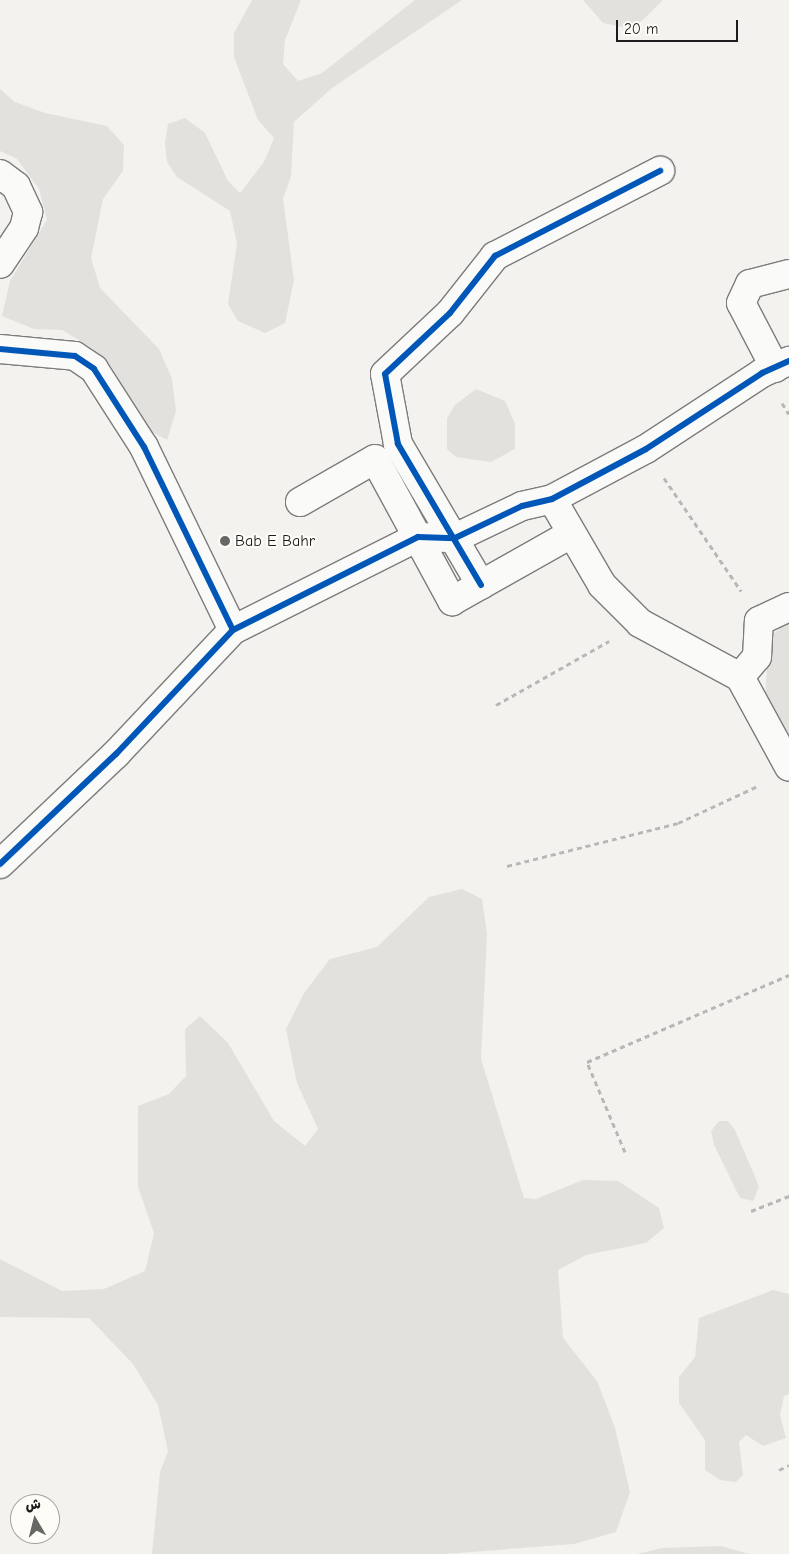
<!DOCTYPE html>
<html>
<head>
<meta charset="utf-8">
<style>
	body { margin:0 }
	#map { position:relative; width:789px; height:1554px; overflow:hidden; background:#f3f2ef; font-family:"Comic Neue","Playpen Sans Arabic",sans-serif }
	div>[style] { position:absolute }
	.green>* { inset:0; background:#e2e1dd }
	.path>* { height:3px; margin-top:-1.5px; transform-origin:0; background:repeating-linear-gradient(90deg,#b8b7b6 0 5px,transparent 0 9px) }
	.roads { filter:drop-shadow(1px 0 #7d7c7b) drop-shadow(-1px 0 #7d7c7b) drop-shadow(0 1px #7d7c7b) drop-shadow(0 -1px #7d7c7b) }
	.minor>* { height:28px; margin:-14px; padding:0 14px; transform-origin:14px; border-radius:14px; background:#fafaf8 }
	.cycleway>* { height:6px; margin:-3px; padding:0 3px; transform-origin:3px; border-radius:3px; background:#0057b8 }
	.dots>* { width:14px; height:14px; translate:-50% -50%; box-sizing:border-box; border:2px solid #fdfcf7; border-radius:50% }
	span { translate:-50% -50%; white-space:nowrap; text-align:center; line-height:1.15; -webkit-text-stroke:4.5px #fdfcf7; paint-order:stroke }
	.poi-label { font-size:16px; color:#1c1c1c }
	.left { translate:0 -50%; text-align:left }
	.north { position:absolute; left:10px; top:1494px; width:50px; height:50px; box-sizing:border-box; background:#fdfcf7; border:1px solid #a3a29f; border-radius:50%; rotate:352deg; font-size:14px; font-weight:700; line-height:20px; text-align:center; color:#1c1c1c }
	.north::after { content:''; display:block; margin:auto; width:18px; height:22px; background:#676766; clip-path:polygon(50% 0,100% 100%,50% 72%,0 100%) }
	.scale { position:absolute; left:616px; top:20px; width:122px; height:22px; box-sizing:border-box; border:2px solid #1c1c1c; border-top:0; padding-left:6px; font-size:15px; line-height:18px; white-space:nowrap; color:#1c1c1c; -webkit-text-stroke:4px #fdfcf7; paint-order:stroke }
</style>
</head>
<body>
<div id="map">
	<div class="green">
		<i style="clip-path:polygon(252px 0,301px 0,285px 40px,283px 64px,298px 81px,322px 73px,415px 0,462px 0,332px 88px,294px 122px,291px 176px,283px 199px,294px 280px,285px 323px,265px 333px,238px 321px,228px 304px,237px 243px,230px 211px,177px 177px,167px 162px,165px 143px,168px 124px,185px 118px,205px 133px,228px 181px,240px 193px,264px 162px,274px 138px,258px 120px,234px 57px,234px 33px)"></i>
		<i style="clip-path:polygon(583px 0,663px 0,642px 21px,622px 27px,603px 23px)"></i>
		<i style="clip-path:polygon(0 89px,15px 102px,45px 113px,107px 126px,124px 145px,123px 171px,103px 199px,91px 258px,100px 288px,159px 349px,172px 379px,176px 411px,167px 440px,152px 432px,109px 364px,92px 348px,62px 330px,34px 329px,2px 316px,10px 281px,47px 220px,39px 189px,17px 159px,0 151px)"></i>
		<i style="clip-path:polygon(476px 389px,505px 401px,515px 424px,515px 449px,491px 462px,456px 457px,447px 449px,447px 418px,455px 405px)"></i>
		<i style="clip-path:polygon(789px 620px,789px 740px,765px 698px,769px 638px)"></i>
		<i style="clip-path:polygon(462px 889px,482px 899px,487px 934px,481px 1059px,524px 1198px,536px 1199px,583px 1180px,618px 1181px,659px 1208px,664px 1228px,646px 1243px,586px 1255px,558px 1270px,563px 1338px,597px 1381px,615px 1428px,630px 1492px,616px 1532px,574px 1544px,445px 1554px,152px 1554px,160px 1472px,168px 1451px,158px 1405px,133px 1364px,89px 1318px,0 1317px,0 1259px,62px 1291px,104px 1289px,145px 1271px,154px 1233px,138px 1187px,138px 1106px,169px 1094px,186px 1076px,185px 1029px,200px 1016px,228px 1043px,274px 1121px,305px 1146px,318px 1129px,297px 1083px,286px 1029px,304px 993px,330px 959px,377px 947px,429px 897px)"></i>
		<i style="clip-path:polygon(719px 1121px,728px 1121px,735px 1130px,753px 1172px,759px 1187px,753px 1201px,740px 1198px,714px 1145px,711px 1131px)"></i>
		<i style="clip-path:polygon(773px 1290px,789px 1294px,789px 1394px,784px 1396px,780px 1415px,786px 1438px,763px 1446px,746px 1435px,739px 1442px,743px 1475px,736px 1482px,720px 1480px,705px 1470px,705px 1440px,679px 1403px,679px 1377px,695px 1357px,699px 1318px)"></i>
		<i style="clip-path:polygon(721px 1546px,749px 1554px,637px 1554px,662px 1548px)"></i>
	</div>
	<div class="path">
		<i style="left:782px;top:403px;width:13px;rotate:58deg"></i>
		<i style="left:664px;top:478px;width:137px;rotate:55.7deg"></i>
		<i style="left:496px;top:705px;width:130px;rotate:-29.5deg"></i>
		<i style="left:507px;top:866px;width:176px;rotate:-14.1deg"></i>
		<i style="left:678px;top:823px;width:90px;rotate:-24.9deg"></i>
		<i style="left:625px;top:1152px;width:98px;rotate:-112.9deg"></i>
		<i style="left:587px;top:1062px;width:220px;rotate:-23.3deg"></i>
		<i style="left:751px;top:1211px;width:41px;rotate:-21.5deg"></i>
		<i style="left:779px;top:1470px;width:11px;rotate:-27deg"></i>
	</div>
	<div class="roads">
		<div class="minor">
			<i style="left:0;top:174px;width:20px;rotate:37deg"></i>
			<i style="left:16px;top:186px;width:29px;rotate:65deg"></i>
			<i style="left:28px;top:212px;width:16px;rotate:104deg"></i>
			<i style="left:24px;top:228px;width:43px;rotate:123.7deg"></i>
			<i style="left:0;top:349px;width:75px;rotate:5.3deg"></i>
			<i style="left:75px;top:356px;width:23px;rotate:34deg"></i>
			<i style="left:94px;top:369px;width:93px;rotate:57.3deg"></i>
			<i style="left:144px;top:447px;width:203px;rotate:64.1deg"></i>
			<i style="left:775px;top:368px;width:73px;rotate:-117.6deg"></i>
			<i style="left:741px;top:303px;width:21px;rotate:-65deg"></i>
			<i style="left:750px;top:284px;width:40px;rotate:-14.4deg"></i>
			<i style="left:552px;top:499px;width:99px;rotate:59.8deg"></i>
			<i style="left:602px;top:585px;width:54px;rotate:45deg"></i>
			<i style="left:640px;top:623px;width:114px;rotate:28.4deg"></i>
			<i style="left:740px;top:677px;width:102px;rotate:61.4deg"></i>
			<i style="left:300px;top:502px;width:86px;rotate:-29.8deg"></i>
			<i style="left:375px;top:459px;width:162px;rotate:61.5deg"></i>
			<i style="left:452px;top:601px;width:137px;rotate:-29.4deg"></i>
			<i style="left:481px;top:585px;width:164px;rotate:-120.5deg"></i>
			<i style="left:398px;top:444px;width:71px;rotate:-100.5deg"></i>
			<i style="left:385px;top:374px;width:89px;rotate:-43.2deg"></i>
			<i style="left:450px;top:313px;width:73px;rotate:-51.7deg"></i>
			<i style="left:495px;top:256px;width:186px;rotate:-27.3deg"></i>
			<i style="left:740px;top:677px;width:26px;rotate:-50deg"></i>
			<i style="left:757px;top:657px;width:36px;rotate:-87deg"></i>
			<i style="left:759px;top:621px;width:33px;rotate:-25deg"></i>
			<i style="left:0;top:864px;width:160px;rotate:-43.5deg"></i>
			<i style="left:116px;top:754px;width:170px;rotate:-46.7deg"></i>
			<i style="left:233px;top:630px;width:207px;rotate:-26.7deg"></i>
			<i style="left:418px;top:537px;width:37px;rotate:2deg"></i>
			<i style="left:455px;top:538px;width:74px;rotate:-25.5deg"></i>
			<i style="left:522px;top:506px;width:31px;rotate:-13deg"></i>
			<i style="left:552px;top:499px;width:106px;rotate:-28deg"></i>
			<i style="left:646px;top:449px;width:139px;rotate:-33.2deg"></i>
			<i style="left:762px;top:373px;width:30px;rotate:-24deg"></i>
		</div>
	</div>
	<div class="cycleway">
		<i style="left:0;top:349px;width:75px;rotate:5.3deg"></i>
		<i style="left:75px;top:356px;width:23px;rotate:34deg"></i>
		<i style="left:94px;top:369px;width:93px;rotate:57.3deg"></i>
		<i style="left:144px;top:447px;width:203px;rotate:64.1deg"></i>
		<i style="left:481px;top:585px;width:164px;rotate:-120.5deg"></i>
		<i style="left:398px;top:444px;width:71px;rotate:-100.5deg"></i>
		<i style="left:385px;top:374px;width:89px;rotate:-43.2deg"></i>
		<i style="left:450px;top:313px;width:73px;rotate:-51.7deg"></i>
		<i style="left:495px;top:256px;width:186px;rotate:-27.3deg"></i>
		<i style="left:0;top:864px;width:160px;rotate:-43.5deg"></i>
		<i style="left:116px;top:754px;width:170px;rotate:-46.7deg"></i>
		<i style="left:233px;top:630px;width:207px;rotate:-26.7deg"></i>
		<i style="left:418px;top:537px;width:37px;rotate:2deg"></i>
		<i style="left:455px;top:538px;width:74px;rotate:-25.5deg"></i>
		<i style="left:522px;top:506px;width:31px;rotate:-13deg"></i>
		<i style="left:552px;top:499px;width:106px;rotate:-28deg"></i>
		<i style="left:646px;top:449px;width:139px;rotate:-33.2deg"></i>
		<i style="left:762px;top:373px;width:30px;rotate:-24deg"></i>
	</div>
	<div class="dots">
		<i style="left:225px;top:541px;background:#676766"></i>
	</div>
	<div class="poi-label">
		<span class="left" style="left:235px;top:541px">Bab E Bahr</span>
	</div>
	<div class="north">ش</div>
	<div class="scale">20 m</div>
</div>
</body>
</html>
